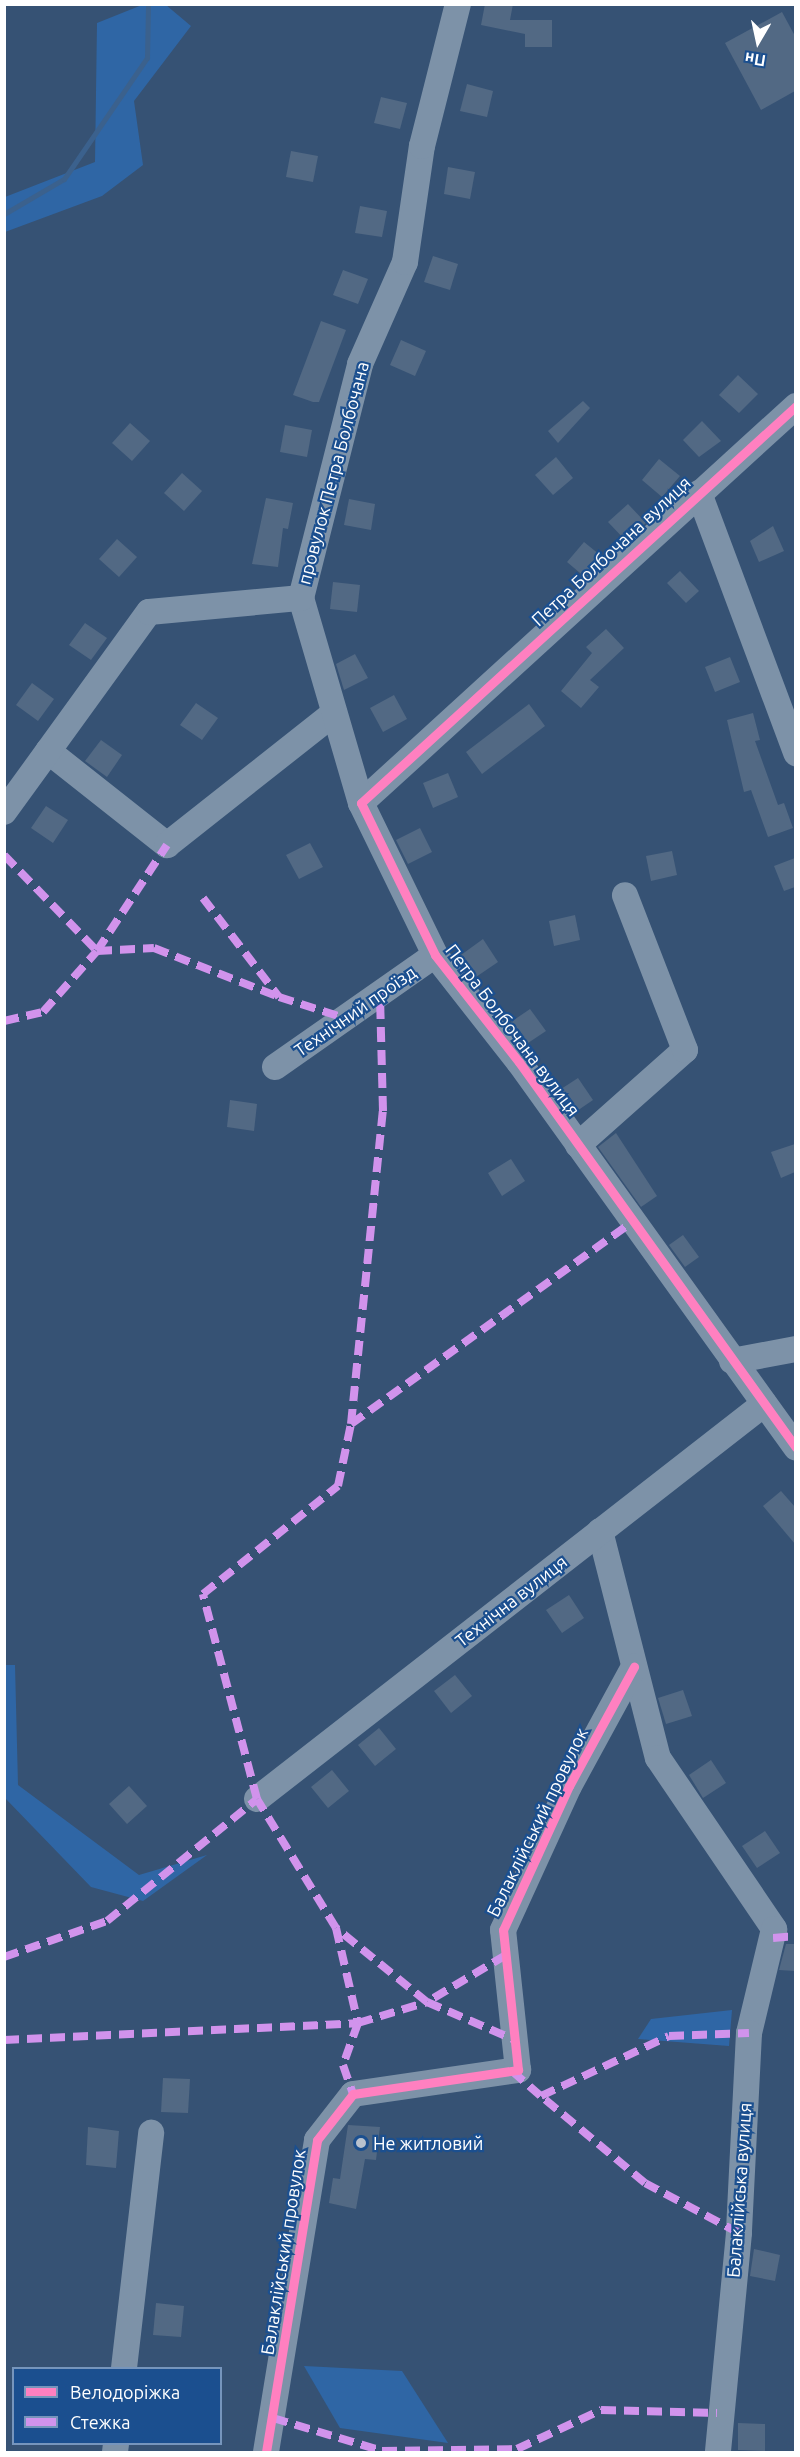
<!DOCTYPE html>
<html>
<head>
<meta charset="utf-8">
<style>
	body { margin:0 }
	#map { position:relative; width:800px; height:2457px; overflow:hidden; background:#365274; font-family:Ubuntu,sans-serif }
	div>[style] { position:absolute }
	.green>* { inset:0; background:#2f66a5 }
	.stream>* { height:5px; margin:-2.5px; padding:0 2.5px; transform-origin:2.5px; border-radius:2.5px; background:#3b618d }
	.building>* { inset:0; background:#526984 }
	.minor>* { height:26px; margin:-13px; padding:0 13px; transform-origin:13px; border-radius:13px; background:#7d92a8 }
	.quiet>* { height:8px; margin-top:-4px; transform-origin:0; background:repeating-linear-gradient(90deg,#d193ec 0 15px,transparent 0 23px) }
	.cycleway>* { height:9px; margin:-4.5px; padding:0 4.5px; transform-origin:4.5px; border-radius:4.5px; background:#ff80c0 }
	.dots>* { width:16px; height:16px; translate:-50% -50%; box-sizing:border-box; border:3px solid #1b4f8f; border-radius:50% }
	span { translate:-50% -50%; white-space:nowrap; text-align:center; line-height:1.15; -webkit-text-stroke:4.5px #1b4f8f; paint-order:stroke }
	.street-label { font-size:18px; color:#fff }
	.poi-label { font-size:18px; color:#fff }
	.left { translate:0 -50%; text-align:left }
	.frame { position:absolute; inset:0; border:6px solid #fff; pointer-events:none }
	.legend { position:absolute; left:12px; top:2367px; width:210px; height:78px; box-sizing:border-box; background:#1b4f8f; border:2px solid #7695bc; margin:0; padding:8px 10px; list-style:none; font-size:18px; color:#fff }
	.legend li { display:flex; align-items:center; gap:12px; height:30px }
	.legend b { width:30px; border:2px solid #7695bc }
	.north { position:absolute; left:728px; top:12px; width:60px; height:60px; -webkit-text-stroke:4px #1b4f8f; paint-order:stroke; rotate:189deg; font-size:16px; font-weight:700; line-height:24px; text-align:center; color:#fff }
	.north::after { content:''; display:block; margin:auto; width:21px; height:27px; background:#fff; clip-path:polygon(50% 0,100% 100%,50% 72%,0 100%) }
</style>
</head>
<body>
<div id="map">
	<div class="green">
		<i style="clip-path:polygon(142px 5px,166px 5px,191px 26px,134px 101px,143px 165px,102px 196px,5px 232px,5px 197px,95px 162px,97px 23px)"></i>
		<i style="clip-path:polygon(4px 1665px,15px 1665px,18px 1785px,139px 1875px,207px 1855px,143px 1901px,91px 1887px,5px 1798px)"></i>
		<i style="clip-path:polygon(732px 2010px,729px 2046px,638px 2039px,651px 2019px)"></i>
		<i style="clip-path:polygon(304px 2366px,402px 2371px,448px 2443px,340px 2428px)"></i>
	</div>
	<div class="stream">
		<i style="left:4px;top:214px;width:69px;rotate:-30.3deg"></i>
		<i style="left:64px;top:179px;width:147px;rotate:-55.6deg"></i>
		<i style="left:147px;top:58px;width:54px;rotate:-88.9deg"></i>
	</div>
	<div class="building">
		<i style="clip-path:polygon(485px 4px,513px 4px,510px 20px,552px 20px,552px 47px,525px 47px,525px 34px,481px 25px)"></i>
		<i style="clip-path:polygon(782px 12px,795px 36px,795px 91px,761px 110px,725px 43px)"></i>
		<i style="clip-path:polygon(467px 84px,493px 91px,487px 117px,460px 111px)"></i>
		<i style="clip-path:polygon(381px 97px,407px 103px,400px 129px,374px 123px)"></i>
		<i style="clip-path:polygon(291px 151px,318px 156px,313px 182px,286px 177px)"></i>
		<i style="clip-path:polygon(448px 167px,475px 172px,470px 199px,444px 194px)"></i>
		<i style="clip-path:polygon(360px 206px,387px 211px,382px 237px,355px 233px)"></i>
		<i style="clip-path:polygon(433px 256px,458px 264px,450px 290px,424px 282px)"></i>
		<i style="clip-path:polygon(343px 270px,368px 279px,358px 304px,333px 295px)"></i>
		<i style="clip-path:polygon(321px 321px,346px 330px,319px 402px,313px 402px,293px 395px)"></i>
		<i style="clip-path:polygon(401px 340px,426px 351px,415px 376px,390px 365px)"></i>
		<i style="clip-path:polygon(738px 375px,758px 394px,739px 413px,719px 395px)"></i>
		<i style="clip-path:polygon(583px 401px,590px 408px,558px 443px,548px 431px)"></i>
		<i style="clip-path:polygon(702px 421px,721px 441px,699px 457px,683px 440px)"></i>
		<i style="clip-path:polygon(130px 423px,150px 441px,132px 461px,112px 443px)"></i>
		<i style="clip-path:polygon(285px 425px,312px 430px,307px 457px,280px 452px)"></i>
		<i style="clip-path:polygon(556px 457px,573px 478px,553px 495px,535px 475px)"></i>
		<i style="clip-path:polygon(659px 459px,680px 476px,662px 497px,642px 480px)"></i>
		<i style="clip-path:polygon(182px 473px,202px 491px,184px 511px,164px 493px)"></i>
		<i style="clip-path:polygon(266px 498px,293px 503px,288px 529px,283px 528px,278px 567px,252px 564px)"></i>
		<i style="clip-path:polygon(349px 499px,375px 504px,371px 530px,344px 525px)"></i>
		<i style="clip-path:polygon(628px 504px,646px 523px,626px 541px,608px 522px)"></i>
		<i style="clip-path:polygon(773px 526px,784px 551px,759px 562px,750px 541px)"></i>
		<i style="clip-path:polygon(117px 539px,137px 557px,119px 577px,99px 559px)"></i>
		<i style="clip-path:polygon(584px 542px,605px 559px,586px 578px,567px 562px)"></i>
		<i style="clip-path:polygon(680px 571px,699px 591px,686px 603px,667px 583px)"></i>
		<i style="clip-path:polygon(333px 582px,360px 585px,357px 612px,330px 609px)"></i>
		<i style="clip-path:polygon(85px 623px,107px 638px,91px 660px,69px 645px)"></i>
		<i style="clip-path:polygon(606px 629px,624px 648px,590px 680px,599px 687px,581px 708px,561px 691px,592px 653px,586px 647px)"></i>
		<i style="clip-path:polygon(355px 654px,368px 678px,344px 690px,336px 664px)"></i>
		<i style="clip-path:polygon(730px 657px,740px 682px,715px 692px,705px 667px)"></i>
		<i style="clip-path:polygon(32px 683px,54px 699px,38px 721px,16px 705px)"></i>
		<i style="clip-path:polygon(394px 695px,407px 719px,383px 732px,370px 708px)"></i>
		<i style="clip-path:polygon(196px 703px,218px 718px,202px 740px,180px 725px)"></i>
		<i style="clip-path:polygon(529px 704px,545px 726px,482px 774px,466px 752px)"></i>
		<i style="clip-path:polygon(753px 713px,760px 740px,755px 741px,778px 805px,784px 803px,793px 828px,768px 837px,751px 790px,744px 792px,727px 720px)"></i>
		<i style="clip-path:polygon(101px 740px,122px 755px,107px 777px,85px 761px)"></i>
		<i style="clip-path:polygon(448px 773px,458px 797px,433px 808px,423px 783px)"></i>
		<i style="clip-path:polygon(46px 806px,68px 820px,53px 843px,31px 828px)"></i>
		<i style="clip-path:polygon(420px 828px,432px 852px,408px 864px,396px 840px)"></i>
		<i style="clip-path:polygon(310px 843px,323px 867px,299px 879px,286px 855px)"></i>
		<i style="clip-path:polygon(672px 851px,677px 875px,651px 881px,646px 856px)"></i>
		<i style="clip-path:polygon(795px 858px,795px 887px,784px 891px,774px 866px)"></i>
		<i style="clip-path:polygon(575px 915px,580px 940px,554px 946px,549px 921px)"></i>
		<i style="clip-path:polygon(483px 939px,498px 962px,476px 977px,461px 955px)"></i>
		<i style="clip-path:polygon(530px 1009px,546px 1031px,525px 1045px,508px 1024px)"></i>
		<i style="clip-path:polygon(578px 1078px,593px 1100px,574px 1113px,558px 1091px)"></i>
		<i style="clip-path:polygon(230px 1100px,257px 1104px,254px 1131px,227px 1127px)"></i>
		<i style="clip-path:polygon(616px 1133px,657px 1196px,641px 1207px,598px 1147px)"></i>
		<i style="clip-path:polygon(795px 1144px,795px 1172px,781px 1178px,771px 1152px)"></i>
		<i style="clip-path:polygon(511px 1159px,525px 1181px,502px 1196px,488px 1173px)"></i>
		<i style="clip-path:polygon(683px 1235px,699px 1257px,685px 1267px,669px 1245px)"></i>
		<i style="clip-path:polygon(781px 1491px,795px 1507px,795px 1544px,763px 1506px)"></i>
		<i style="clip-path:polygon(569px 1595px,584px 1618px,562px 1633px,546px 1610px)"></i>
		<i style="clip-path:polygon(455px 1675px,472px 1696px,451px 1713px,434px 1691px)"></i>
		<i style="clip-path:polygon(683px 1690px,692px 1716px,666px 1724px,658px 1698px)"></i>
		<i style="clip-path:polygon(379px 1728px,396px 1749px,375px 1766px,358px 1745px)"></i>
		<i style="clip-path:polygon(711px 1760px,726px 1783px,703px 1798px,689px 1775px)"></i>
		<i style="clip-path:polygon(332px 1770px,349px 1791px,328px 1808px,311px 1787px)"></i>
		<i style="clip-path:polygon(129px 1786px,147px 1806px,127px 1824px,109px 1804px)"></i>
		<i style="clip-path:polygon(765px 1831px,780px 1853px,757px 1868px,742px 1846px)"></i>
		<i style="clip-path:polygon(786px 1944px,795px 1944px,795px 1971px,779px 1970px)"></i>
		<i style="clip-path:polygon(163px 2078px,190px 2079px,188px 2113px,161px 2112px)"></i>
		<i style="clip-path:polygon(348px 2125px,380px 2127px,376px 2160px,365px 2159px,356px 2209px,329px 2203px,333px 2178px,340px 2179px)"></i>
		<i style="clip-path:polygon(88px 2127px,119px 2131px,116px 2168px,86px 2165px)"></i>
		<i style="clip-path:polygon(754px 2249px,780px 2255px,775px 2281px,750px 2276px)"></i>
		<i style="clip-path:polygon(156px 2303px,184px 2306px,181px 2337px,153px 2335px)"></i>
		<i style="clip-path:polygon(738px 2423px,765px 2424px,765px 2451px,738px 2450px)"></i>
	</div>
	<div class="minor">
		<i style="left:796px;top:406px;width:589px;rotate:137.62deg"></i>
		<i style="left:361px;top:803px;width:169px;rotate:64deg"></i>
		<i style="left:435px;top:955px;width:136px;rotate:51.9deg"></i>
		<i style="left:519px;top:1062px;width:475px;rotate:54.3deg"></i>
		<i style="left:699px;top:493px;width:278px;rotate:69.5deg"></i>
		<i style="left:48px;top:751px;width:152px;rotate:38.3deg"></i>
		<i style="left:167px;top:845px;width:213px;rotate:-38.3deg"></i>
		<i style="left:361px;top:803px;width:214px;rotate:-106.3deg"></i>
		<i style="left:301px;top:598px;width:241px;rotate:-75.8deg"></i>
		<i style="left:360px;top:364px;width:111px;rotate:-66.2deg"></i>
		<i style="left:405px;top:262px;width:117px;rotate:-81.7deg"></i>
		<i style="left:422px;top:146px;width:146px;rotate:-75.8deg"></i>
		<i style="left:4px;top:812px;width:247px;rotate:-54.1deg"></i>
		<i style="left:149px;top:612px;width:153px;rotate:-5.3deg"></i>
		<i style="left:275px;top:1067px;width:195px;rotate:-35deg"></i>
		<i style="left:578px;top:1145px;width:143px;rotate:-41.6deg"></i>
		<i style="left:685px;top:1050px;width:166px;rotate:-111.2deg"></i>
		<i style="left:732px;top:1361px;width:65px;rotate:-10.6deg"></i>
		<i style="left:600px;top:1531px;width:234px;rotate:75.7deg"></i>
		<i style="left:658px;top:1758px;width:207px;rotate:55.8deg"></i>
		<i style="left:774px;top:1929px;width:107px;rotate:103.5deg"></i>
		<i style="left:749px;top:2033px;width:200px;rotate:92.9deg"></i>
		<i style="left:739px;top:2233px;width:220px;rotate:95.5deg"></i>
		<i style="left:257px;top:1799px;width:643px;rotate:-37.92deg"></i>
		<i style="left:124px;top:2368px;width:237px;rotate:-83.4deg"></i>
		<i style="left:115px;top:2452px;width:8px;rotate:-83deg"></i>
		<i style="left:266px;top:2452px;width:316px;rotate:-80.7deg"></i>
		<i style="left:317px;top:2140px;width:58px;rotate:-52deg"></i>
		<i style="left:353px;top:2094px;width:167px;rotate:-8.3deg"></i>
		<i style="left:518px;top:2070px;width:141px;rotate:-96.1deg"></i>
		<i style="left:503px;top:1930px;width:158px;rotate:-65.4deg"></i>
		<i style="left:569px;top:1786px;width:136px;rotate:-61.4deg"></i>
	</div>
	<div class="quiet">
		<i style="left:4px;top:855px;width:134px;rotate:45.9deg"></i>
		<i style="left:97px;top:951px;width:127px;rotate:-56.6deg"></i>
		<i style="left:203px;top:898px;width:125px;rotate:52.5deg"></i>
		<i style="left:279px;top:997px;width:69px;rotate:17.7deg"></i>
		<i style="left:4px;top:1021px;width:40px;rotate:-13deg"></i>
		<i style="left:43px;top:1012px;width:81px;rotate:-48.5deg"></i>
		<i style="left:97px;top:951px;width:57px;rotate:-3deg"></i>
		<i style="left:154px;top:948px;width:134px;rotate:21.4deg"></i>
		<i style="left:351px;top:1424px;width:315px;rotate:-84.2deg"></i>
		<i style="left:383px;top:1111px;width:118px;rotate:-91.5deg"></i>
		<i style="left:336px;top:1928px;width:98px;rotate:77deg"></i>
		<i style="left:358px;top:2023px;width:45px;rotate:109.7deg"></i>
		<i style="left:343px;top:2065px;width:31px;rotate:71deg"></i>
		<i style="left:773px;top:1938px;width:23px;rotate:-5deg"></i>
		<i style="left:506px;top:1955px;width:92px;rotate:149.3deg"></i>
		<i style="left:427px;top:2002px;width:117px;rotate:-140.9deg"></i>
		<i style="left:336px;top:1928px;width:151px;rotate:-121.5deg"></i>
		<i style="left:257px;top:1799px;width:212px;rotate:-104.8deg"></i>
		<i style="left:203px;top:1594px;width:173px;rotate:-38.7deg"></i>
		<i style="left:338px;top:1486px;width:63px;rotate:-78.2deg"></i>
		<i style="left:351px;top:1424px;width:345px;rotate:-35.7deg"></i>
		<i style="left:4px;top:1957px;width:109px;rotate:-19.3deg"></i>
		<i style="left:107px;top:1921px;width:193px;rotate:-39.1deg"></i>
		<i style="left:4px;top:2040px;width:354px;rotate:-2.7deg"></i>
		<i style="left:358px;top:2023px;width:72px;rotate:-16.9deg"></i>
		<i style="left:427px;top:2002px;width:96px;rotate:23.4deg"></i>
		<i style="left:512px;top:2071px;width:38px;rotate:41deg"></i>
		<i style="left:739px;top:2233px;width:106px;rotate:-152deg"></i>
		<i style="left:645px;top:2183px;width:136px;rotate:-140.1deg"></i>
		<i style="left:541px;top:2096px;width:141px;rotate:-25.1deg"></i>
		<i style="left:669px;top:2036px;width:80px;rotate:-2.1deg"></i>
		<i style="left:273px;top:2418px;width:114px;rotate:16.8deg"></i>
		<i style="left:382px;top:2451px;width:135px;rotate:-0.8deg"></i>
		<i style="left:517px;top:2449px;width:93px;rotate:-24.9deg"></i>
		<i style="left:601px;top:2410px;width:116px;rotate:1.5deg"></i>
	</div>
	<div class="cycleway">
		<i style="left:796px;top:406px;width:589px;rotate:137.62deg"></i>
		<i style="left:361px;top:803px;width:169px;rotate:64deg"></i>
		<i style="left:435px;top:955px;width:136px;rotate:51.9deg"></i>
		<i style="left:519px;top:1062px;width:475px;rotate:54.3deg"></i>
		<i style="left:266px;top:2452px;width:316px;rotate:-80.7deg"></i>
		<i style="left:317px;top:2140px;width:58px;rotate:-52deg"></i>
		<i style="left:353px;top:2094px;width:167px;rotate:-8.3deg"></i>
		<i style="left:518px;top:2070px;width:141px;rotate:-96.1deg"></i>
		<i style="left:503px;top:1930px;width:158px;rotate:-65.4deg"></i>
		<i style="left:569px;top:1786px;width:136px;rotate:-61.4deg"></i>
	</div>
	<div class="dots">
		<i style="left:361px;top:2143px;background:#b9c2ce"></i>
	</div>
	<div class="street-label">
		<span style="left:333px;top:473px;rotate:-75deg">провулок Петра Болбочана</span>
		<span style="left:611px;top:551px;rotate:-43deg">Петра Болбочана вулиця</span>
		<span style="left:355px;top:1011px;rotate:-35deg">Технічний проїзд</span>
		<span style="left:513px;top:1030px;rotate:53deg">Петра Болбочана вулиця</span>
		<span style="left:511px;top:1601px;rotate:-38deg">Технічна вулиця</span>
		<span style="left:537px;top:1822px;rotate:-64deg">Балаклійський провулок</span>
		<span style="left:739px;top:2190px;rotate:-86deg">Балаклійська вулиця</span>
		<span style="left:283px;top:2252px;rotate:-81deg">Балаклійський провулок</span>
	</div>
	<div class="poi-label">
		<span class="left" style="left:373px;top:2143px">Не житловий</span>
	</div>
	<div class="frame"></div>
	<ul class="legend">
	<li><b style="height:8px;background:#ff80c0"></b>Велодоріжка</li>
	<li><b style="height:8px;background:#d193ec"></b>Стежка</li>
	</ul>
	<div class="north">Пн</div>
</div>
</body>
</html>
